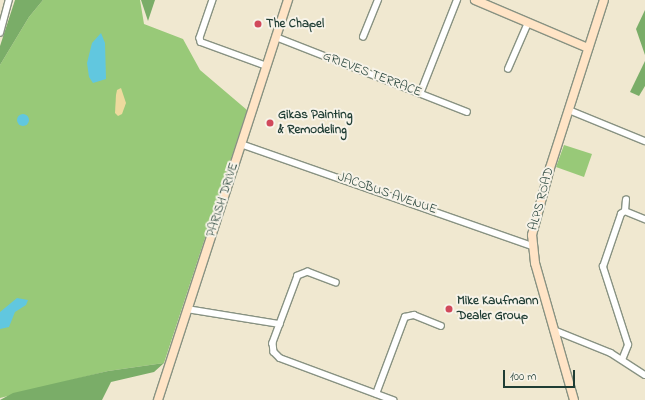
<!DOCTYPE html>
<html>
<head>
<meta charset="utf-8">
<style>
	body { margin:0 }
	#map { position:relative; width:645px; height:400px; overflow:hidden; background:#f0e8d0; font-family:"Indie Flower",sans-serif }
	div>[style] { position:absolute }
	.green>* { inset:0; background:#98c978 }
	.forest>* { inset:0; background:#7aad68 }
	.sand>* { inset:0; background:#eeda9e }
	.water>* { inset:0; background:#61c7df }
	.round { border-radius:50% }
	.roads { filter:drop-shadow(1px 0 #889282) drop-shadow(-1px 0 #889282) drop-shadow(0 1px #889282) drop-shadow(0 -1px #889282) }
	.street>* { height:5.5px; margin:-2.75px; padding:0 2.75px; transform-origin:2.75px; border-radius:2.75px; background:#fff }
	.secondary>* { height:8px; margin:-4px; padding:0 4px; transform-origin:4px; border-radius:4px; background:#ffe4c6 }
	.dots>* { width:11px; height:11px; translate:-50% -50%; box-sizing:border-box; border:2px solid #f7f3e8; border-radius:50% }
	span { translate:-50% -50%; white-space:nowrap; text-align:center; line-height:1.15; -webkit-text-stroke:4px #f7f3e8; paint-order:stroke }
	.poi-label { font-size:13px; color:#1f3d34; font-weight:700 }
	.left { translate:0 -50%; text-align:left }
	.street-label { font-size:13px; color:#1f3d34 }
	.scale { position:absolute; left:503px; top:370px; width:72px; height:18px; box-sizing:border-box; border:2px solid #1f3d34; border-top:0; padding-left:5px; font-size:12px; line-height:14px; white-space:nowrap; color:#1f3d34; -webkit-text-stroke:3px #f7f3e8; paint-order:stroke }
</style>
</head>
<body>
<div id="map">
	<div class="green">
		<i style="clip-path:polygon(43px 0,140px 0,144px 24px,183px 39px,200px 70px,247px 110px,164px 363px,108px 371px,0 398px,0 65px,29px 17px)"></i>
		<i style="clip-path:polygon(564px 145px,592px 154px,584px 177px,556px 167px)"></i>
	</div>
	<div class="forest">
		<i style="clip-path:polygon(15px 0,43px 0,29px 17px,0 65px,0 46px)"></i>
		<i style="clip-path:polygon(141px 0,155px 0,148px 21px)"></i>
		<i style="clip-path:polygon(645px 10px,645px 55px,636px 29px)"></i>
		<i style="clip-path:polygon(645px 61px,645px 86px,639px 96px,630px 92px)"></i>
		<i style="clip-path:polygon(164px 363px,154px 372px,111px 382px,102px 400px,0 400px,13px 393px,108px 371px)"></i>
	</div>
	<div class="sand">
		<i style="clip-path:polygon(121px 88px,126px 103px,122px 114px,118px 116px,115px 113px,116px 95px,117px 90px)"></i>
	</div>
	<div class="water">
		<i style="clip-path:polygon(101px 33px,105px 43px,106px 79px,93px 83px,89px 77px,87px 63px,92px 43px)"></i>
		<i class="round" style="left:17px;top:114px;width:12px;height:12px"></i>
		<i style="clip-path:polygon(17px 298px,28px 300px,26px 305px,15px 312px,9px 327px,0 329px,0 312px)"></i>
	</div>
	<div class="roads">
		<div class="street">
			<i style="left:213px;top:0;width:40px;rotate:108.9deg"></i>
			<i style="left:200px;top:38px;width:4px;rotate:76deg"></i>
			<i style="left:201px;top:42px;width:70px;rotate:20deg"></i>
			<i style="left:0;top:33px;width:34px;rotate:-75deg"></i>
			<i style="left:276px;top:37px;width:205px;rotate:21.4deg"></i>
			<i style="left:363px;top:37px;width:40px;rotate:-68deg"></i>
			<i style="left:508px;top:69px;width:50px;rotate:-66.5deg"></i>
			<i style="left:420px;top:94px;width:101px;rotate:-68.5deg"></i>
			<i style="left:569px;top:110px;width:82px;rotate:22.2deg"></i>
			<i style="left:241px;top:144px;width:308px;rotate:19.3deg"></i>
			<i style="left:625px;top:211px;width:22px;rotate:22deg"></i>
			<i style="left:336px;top:283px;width:30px;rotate:-159deg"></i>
			<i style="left:308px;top:272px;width:11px;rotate:158deg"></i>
			<i style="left:298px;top:276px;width:72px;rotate:110.5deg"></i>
			<i style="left:273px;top:343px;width:9px;rotate:84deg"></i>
			<i style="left:274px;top:352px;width:8px;rotate:45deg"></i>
			<i style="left:280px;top:358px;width:121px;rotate:20.4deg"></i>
			<i style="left:187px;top:309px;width:94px;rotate:9.2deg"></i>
			<i style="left:554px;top:330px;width:61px;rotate:22deg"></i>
			<i style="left:611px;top:353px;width:40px;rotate:32.9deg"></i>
			<i style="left:622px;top:360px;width:16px;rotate:-68deg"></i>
			<i style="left:628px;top:345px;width:82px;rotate:-107.8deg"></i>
			<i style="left:603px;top:267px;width:56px;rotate:-71.2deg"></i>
			<i style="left:621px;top:214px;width:5px;rotate:-37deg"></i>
			<i style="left:625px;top:211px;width:11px;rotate:-85deg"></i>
			<i style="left:376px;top:394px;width:82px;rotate:-69.4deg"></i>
			<i style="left:405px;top:317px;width:9px;rotate:-13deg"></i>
			<i style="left:414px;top:315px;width:29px;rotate:22deg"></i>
		</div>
		<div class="secondary">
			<i style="left:475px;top:0;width:123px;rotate:23deg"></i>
			<i style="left:158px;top:400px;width:421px;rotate:-72deg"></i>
			<i style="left:574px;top:400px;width:142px;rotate:-105.9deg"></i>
			<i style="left:535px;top:263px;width:28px;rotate:-96deg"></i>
			<i style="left:532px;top:235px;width:69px;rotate:-75deg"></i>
			<i style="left:550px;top:168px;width:176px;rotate:-72.2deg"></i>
		</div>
	</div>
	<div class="dots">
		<i style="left:258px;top:24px;background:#d1495b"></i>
		<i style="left:270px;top:123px;background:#d1495b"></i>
		<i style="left:449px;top:309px;background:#d1495b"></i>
	</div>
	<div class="poi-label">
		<span class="left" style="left:266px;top:24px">The Chapel</span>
		<span class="left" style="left:278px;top:123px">Gikas Painting<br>&amp; Remodeling</span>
		<span class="left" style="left:457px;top:309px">Mike Kaufmann<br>Dealer Group</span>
	</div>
	<div class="street-label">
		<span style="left:372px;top:75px;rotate:21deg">GRIEVES TERRACE</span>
		<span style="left:387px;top:194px;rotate:19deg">JACOBUS AVENUE</span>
		<span style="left:542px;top:199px;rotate:-75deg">ALPS ROAD</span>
		<span style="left:223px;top:200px;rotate:-72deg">PARISH DRIVE</span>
	</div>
	<div class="scale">100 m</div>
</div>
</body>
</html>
